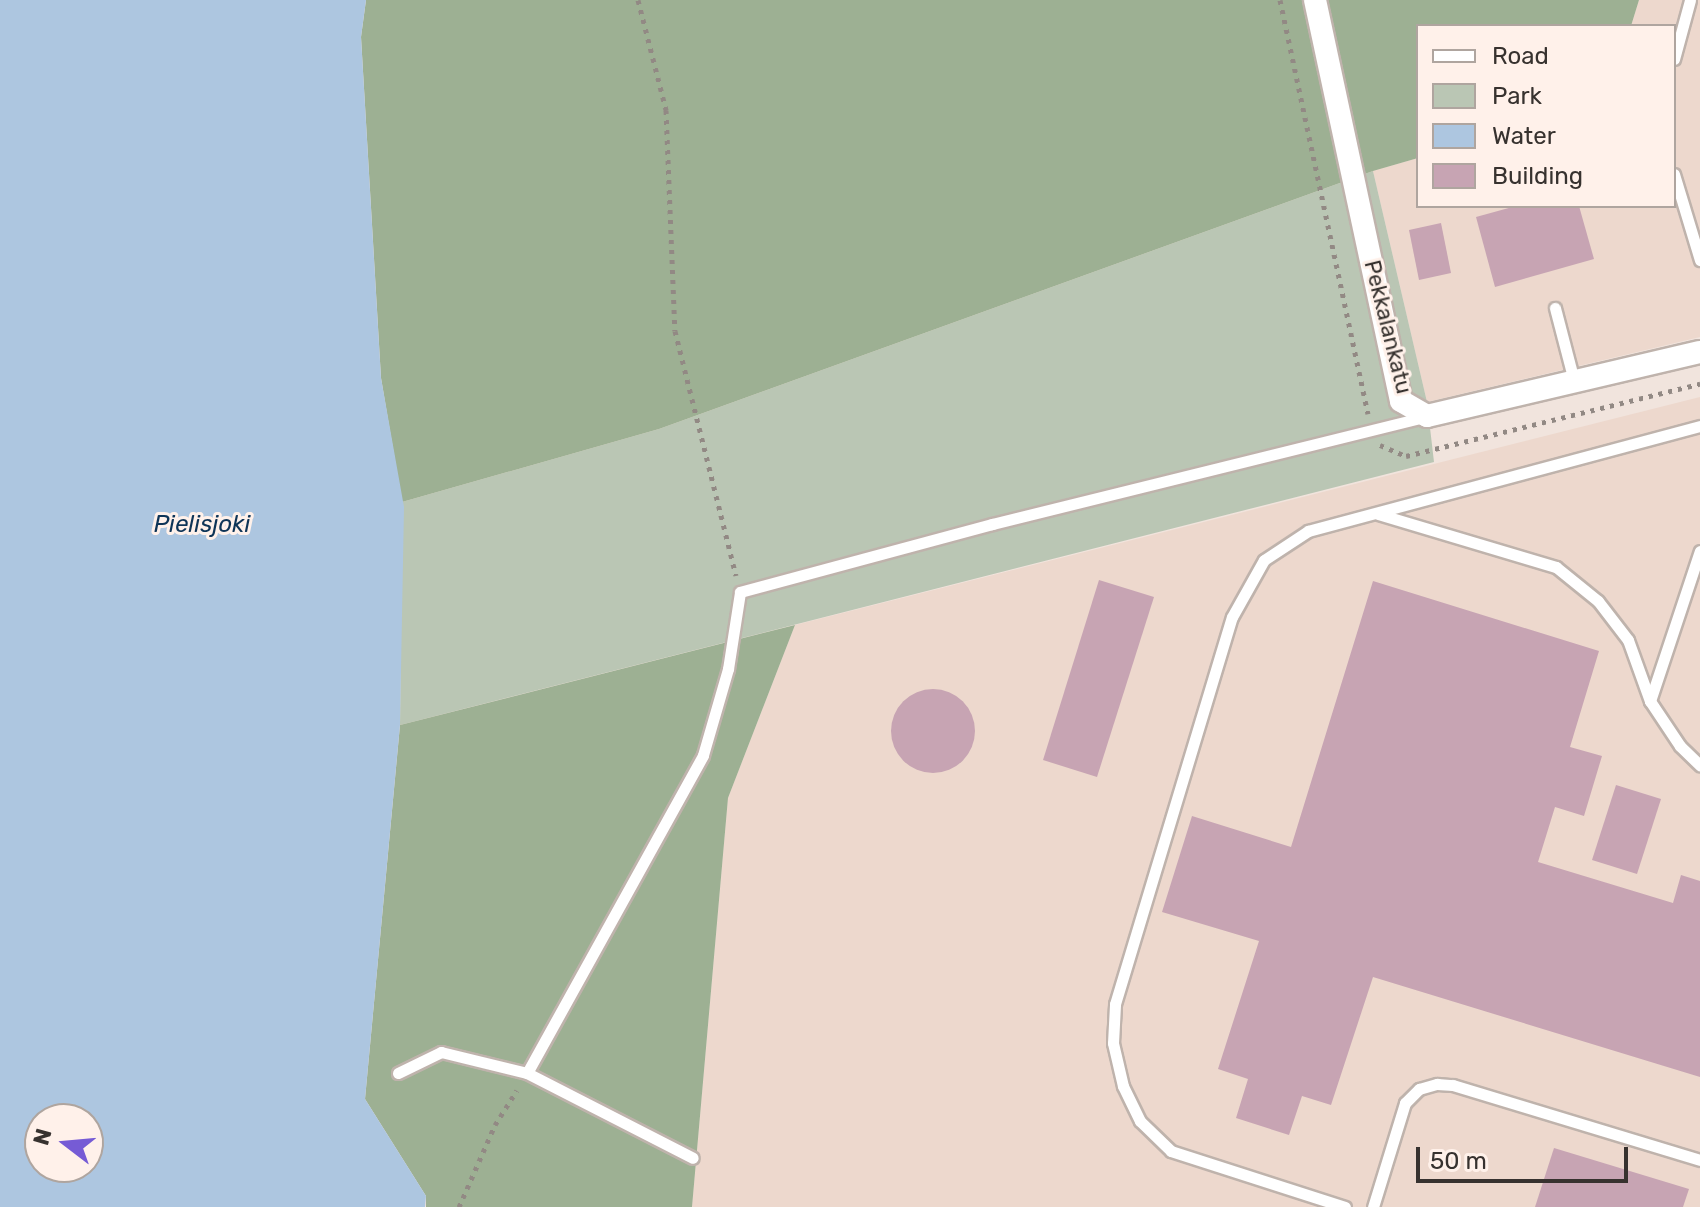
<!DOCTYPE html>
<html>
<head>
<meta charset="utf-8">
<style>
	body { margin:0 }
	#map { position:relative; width:1700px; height:1207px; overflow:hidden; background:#f1e4dd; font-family:Rubik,sans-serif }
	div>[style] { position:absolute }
	.built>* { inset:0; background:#edd8cd }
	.green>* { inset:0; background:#bac6b4 }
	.forest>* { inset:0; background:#9db093 }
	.water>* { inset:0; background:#adc6e0 }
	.building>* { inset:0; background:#c7a4b3 }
	.round { border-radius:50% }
	.path>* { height:5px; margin-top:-2.5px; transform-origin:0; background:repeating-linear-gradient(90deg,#928984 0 4px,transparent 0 10px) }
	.roads { filter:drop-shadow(2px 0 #bfb3ac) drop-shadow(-2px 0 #bfb3ac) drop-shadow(0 2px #bfb3ac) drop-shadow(0 -2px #bfb3ac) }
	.lane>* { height:11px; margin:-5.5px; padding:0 5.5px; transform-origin:5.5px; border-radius:5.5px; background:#fff }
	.street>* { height:22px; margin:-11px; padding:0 11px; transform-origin:11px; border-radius:11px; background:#fff }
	span { translate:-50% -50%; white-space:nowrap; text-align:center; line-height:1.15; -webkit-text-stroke:6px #fff1ea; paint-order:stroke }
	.street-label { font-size:22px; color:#37322f }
	.water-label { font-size:24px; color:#0e3457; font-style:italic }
	.legend { position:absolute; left:1416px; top:24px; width:260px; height:184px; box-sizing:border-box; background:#fff1ea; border:2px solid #afa59f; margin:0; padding:10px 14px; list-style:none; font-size:24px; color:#37322f }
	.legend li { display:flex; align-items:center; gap:16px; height:40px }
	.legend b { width:40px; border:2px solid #afa59f }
	.north { position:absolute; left:24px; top:1103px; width:80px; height:80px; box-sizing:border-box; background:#fff1ea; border:2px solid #afa59f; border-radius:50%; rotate:286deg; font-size:22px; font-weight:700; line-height:32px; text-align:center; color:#37322f }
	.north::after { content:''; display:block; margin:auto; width:28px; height:36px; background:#765bd5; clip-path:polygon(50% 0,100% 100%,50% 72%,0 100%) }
	.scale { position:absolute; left:1416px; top:1147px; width:212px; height:36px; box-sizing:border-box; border:4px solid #37322f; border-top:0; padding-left:10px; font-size:24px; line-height:28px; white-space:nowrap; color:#37322f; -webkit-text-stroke:6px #fff1ea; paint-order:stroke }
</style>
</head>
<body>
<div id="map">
	<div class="built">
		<i style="clip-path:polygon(1639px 0,1700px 0,1700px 337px,1427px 402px,1373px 171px,1418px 158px,1418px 206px,1674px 206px,1674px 26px,1631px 26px)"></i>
		<i style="clip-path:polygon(1700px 397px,1700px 1207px,692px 1207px,728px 798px,795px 625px)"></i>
	</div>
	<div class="green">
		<i style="clip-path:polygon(1373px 171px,1427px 402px,1434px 462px,400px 725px,402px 502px,659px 429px)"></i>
	</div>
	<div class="forest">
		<i style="clip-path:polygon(366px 0,1639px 0,1631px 26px,1418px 26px,1418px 158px,1373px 171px,659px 429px,402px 502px,381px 378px,361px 37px)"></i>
		<i style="clip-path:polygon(795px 625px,728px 798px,692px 1207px,426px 1207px,426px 1196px,365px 1099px,400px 725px)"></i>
	</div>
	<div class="water">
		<i style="clip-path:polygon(evenodd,0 0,366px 0,361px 37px,381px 378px,404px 507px,400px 725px,365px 1099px,426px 1196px,425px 1207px,0 1207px,0 0,40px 1119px,88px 1119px,88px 1167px,40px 1167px,40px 1119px)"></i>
	</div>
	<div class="building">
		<i style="clip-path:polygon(1516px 206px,1579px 206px,1594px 259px,1495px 287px,1476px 217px)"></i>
		<i style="clip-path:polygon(1441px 223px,1451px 273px,1419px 280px,1409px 230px)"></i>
		<i style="clip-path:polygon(1099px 580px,1154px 597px,1097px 777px,1043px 760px)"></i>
		<i style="clip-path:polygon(1373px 581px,1599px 651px,1570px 747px,1602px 756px,1584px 816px,1555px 807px,1538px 862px,1673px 903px,1681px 875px,1700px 881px,1700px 1077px,1373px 977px,1331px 1105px,1302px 1096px,1289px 1135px,1236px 1118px,1248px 1079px,1218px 1069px,1259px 941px,1162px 912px,1192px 816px,1291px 847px)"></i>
		<i class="round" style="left:891px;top:689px;width:84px;height:84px"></i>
		<i style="clip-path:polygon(1616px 785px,1661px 799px,1637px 874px,1592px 860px)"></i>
		<i style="clip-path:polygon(1554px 1148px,1689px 1189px,1683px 1207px,1535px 1207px)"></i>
	</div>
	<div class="path">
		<i style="left:638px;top:0;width:114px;rotate:75.7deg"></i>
		<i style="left:666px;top:110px;width:221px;rotate:87.7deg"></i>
		<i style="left:675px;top:331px;width:252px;rotate:76deg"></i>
		<i style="left:1280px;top:0;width:423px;rotate:78deg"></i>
		<i style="left:1380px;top:445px;width:28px;rotate:23deg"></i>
		<i style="left:1406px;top:456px;width:303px;rotate:-13.8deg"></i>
		<i style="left:459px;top:1207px;width:90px;rotate:-66.3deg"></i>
		<i style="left:495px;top:1125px;width:41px;rotate:-57.8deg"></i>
	</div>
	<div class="roads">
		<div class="lane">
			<i style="left:1674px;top:59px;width:61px;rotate:-74.8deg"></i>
			<i style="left:1674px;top:174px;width:90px;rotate:73.2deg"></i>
			<i style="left:1555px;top:308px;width:75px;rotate:75.4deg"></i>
			<i style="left:1378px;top:514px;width:186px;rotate:16.6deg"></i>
			<i style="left:1556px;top:567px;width:54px;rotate:39deg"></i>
			<i style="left:1598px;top:601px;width:49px;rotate:52.4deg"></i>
			<i style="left:1628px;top:640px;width:65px;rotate:70.2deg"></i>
			<i style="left:1650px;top:701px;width:54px;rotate:56.3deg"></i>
			<i style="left:1680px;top:746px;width:28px;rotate:44deg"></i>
			<i style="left:1650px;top:701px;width:158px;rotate:-71.6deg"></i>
			<i style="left:398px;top:1073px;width:48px;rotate:-26deg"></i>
			<i style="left:441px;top:1052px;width:89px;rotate:13.7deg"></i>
			<i style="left:527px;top:1073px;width:186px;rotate:27.1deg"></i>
			<i style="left:527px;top:1073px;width:363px;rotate:-61deg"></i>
			<i style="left:703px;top:755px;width:90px;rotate:-73.8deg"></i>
			<i style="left:728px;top:669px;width:78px;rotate:-81.1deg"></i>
			<i style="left:740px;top:592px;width:261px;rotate:-15.1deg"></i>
			<i style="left:992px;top:524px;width:444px;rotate:-13.9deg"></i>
			<i style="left:1345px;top:1207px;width:183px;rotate:-162.2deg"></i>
			<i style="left:1171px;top:1151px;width:43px;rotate:-135.9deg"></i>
			<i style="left:1140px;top:1121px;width:39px;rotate:-116deg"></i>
			<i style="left:1123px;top:1086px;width:44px;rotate:-103.1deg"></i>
			<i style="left:1113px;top:1043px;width:39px;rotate:-87deg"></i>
			<i style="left:1115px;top:1004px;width:404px;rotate:-73.2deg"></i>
			<i style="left:1232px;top:617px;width:65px;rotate:-60.7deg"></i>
			<i style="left:1264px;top:560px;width:53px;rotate:-33.4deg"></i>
			<i style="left:1308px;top:531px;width:406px;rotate:-15deg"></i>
			<i style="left:1373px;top:1207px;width:109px;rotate:-72.9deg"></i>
			<i style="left:1405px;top:1103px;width:20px;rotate:-45deg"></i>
			<i style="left:1419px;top:1089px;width:19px;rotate:-16deg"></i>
			<i style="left:1437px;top:1084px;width:16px;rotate:4deg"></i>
			<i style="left:1453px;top:1085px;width:258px;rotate:16.9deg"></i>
		</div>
		<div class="street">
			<i style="left:1315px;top:0;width:410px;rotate:77.9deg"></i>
			<i style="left:1401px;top:401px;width:30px;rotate:30deg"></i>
			<i style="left:1427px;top:416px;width:280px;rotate:-13.2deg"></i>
		</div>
	</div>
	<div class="street-label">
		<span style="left:1388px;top:327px;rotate:76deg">Pekkalankatu</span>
	</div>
	<div class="water-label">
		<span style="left:202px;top:525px">Pielisjoki</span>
	</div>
	<ul class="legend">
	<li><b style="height:10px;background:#fff"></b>Road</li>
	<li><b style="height:22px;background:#bac6b4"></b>Park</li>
	<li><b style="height:22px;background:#adc6e0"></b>Water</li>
	<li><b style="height:22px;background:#c7a4b3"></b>Building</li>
	</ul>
	<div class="north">N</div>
	<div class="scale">50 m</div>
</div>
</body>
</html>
